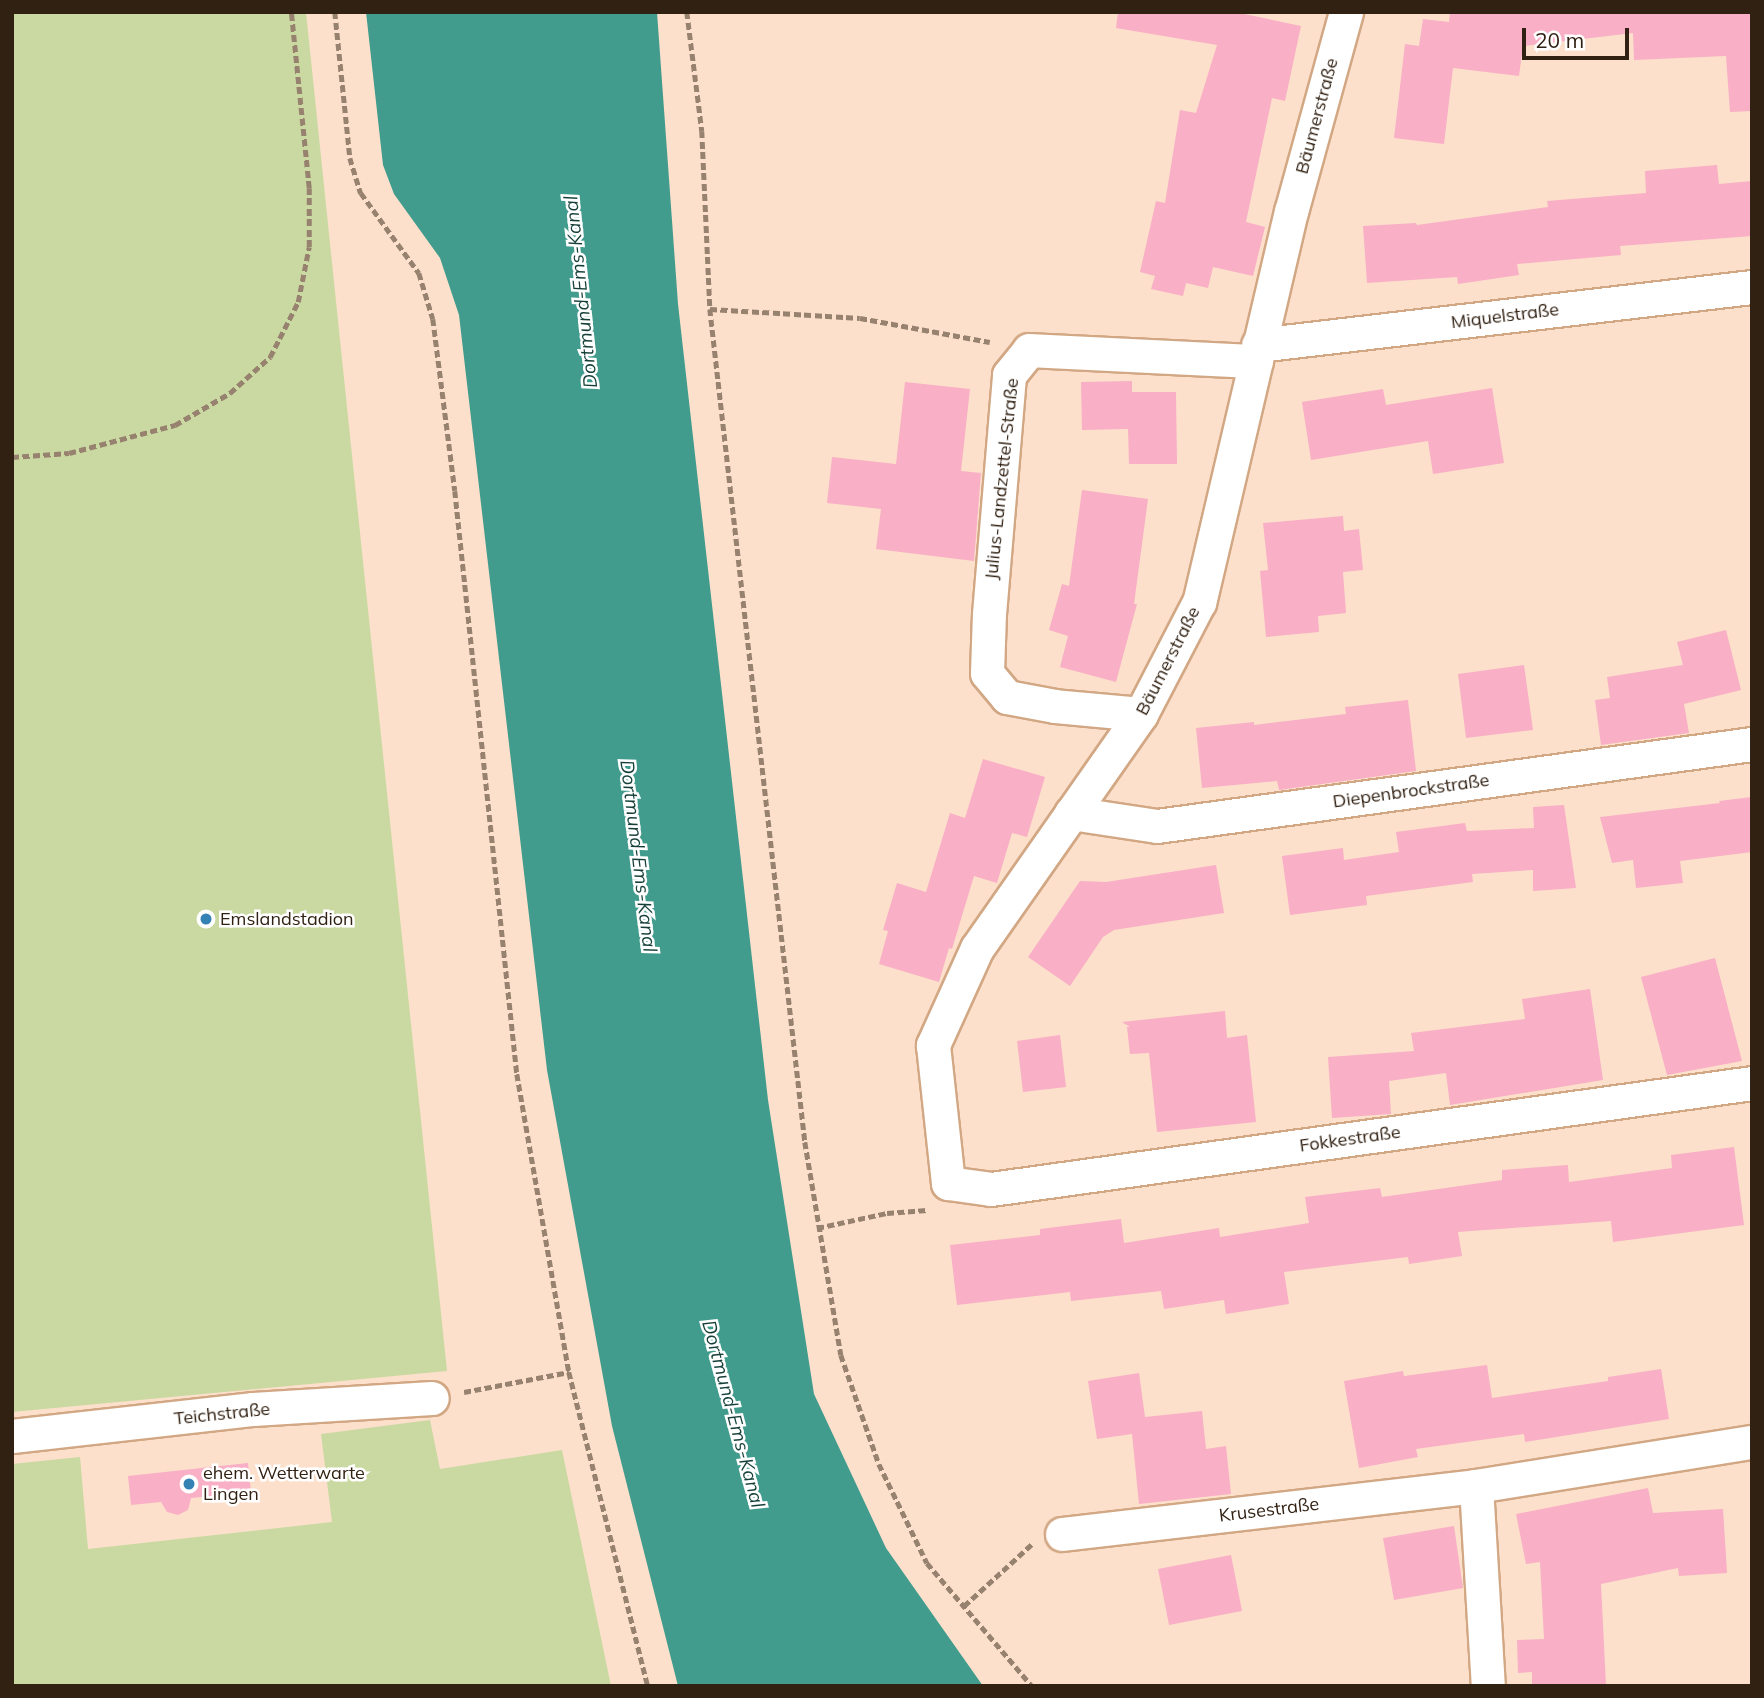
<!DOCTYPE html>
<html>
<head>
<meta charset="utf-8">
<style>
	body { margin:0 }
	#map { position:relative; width:1764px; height:1698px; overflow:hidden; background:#fce0cb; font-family:Mulish,sans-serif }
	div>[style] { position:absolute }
	.green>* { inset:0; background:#cad9a1 }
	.water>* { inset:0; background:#419c8d }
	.building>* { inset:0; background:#f9afc5 }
	.path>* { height:4.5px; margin-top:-2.25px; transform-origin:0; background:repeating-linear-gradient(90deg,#97816f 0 7px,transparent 0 10.5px) }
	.roads { filter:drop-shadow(2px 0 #d2a784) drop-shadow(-2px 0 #d2a784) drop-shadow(0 2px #d2a784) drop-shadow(0 -2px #d2a784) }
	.street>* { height:33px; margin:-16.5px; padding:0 16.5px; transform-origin:16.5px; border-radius:16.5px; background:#fff }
	.dots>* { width:19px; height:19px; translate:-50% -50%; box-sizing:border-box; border:4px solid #fff; border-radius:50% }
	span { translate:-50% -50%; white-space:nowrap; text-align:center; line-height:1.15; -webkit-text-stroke:5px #fff; paint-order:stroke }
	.street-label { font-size:18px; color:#312113 }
	.poi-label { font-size:18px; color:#312113 }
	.left { translate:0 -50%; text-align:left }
	.water-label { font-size:19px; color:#153f38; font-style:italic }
	.frame { position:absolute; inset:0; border:14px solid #312113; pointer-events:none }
	.scale { position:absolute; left:1522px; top:28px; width:107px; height:32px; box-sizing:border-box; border:4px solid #312113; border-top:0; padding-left:9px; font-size:21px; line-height:24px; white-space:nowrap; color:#312113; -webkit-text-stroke:5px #fff; paint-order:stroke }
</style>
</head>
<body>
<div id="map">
	<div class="green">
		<i style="clip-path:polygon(12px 12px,306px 12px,447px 1371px,12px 1412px)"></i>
		<i style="clip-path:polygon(430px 1420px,440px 1469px,562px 1450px,611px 1686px,12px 1686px,12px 1464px,80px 1457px,88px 1549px,332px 1522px,321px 1434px)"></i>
	</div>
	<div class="water">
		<i style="clip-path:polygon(366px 12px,657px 12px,678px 304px,768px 1100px,814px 1394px,886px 1548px,983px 1686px,678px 1686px,612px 1426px,547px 1070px,459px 315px,440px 258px,394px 194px,383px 165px)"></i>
	</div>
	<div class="building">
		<i style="clip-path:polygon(1118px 12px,1235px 12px,1301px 26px,1285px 101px,1272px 98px,1246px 222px,1265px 227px,1253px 276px,1213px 267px,1208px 288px,1186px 283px,1183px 296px,1151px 289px,1155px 276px,1140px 272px,1156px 201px,1165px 203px,1180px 110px,1196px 113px,1217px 45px,1116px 28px)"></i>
		<i style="clip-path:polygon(1450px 12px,1752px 12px,1752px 111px,1730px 112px,1726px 56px,1634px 60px,1633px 33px,1523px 46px,1519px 76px,1453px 68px,1444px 144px,1394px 138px,1405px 44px,1419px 46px,1423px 19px,1449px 22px)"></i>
		<i style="clip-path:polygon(1717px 165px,1719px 184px,1752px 181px,1752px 236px,1620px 246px,1621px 255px,1517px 264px,1519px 275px,1458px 284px,1457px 277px,1367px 283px,1363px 226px,1416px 223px,1417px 225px,1548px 207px,1547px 201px,1646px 193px,1645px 171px)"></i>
		<i style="clip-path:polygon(1132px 381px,1132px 392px,1176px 392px,1177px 464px,1129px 464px,1128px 429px,1082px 430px,1081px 382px)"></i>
		<i style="clip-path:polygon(905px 382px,970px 389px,961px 471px,981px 473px,974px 561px,876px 549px,881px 509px,827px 503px,832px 457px,896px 464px)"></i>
		<i style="clip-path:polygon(1492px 388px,1504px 463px,1433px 474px,1428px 441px,1311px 460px,1302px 402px,1383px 389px,1386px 405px)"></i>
		<i style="clip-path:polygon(1082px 490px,1148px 499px,1134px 604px,1137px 604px,1116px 682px,1060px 667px,1068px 636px,1049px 630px,1062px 584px,1069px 586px)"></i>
		<i style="clip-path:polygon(1343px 516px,1344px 531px,1359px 529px,1363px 570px,1343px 572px,1346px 613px,1318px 616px,1319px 632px,1266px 637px,1260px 571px,1268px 570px,1263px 523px)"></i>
		<i style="clip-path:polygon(1726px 630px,1741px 690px,1684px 704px,1689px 733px,1601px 745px,1595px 700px,1610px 698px,1607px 677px,1683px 665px,1677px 642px)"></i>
		<i style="clip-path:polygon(1524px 665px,1533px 730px,1466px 738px,1458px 674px)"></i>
		<i style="clip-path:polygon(1408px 700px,1416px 771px,1279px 790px,1277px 781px,1202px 788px,1196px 728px,1254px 722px,1254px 725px,1346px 714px,1345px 707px)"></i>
		<i style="clip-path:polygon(983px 759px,1045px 777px,1027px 837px,1012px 833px,997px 883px,974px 876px,952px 949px,949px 948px,939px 982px,879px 964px,888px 931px,883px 930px,897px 883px,926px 892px,950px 813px,965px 818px)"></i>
		<i style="clip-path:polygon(1752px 797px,1752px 852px,1680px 861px,1683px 883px,1636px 888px,1633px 860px,1612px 863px,1600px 817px,1720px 803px,1719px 801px)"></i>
		<i style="clip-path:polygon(1564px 805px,1576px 888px,1533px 891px,1533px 870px,1472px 874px,1473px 882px,1366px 896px,1367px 905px,1290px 915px,1282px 856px,1343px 848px,1344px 860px,1399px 852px,1396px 832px,1465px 823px,1467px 831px,1534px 828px,1533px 807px)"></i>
		<i style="clip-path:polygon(1216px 865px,1224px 913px,1114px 930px,1103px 937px,1070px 986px,1028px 957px,1080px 881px,1106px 882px)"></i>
		<i style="clip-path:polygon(1715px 958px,1742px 1061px,1667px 1075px,1641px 977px)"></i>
		<i style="clip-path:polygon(1590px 989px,1603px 1080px,1450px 1105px,1446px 1073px,1389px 1081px,1391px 1114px,1332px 1118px,1328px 1057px,1414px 1051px,1411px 1033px,1525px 1019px,1522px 999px)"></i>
		<i style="clip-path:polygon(1225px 1011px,1227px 1038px,1247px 1035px,1256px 1122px,1157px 1132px,1149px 1053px,1130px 1054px,1127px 1027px,1130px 1027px,1122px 1022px)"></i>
		<i style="clip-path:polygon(1060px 1035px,1066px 1087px,1023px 1092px,1017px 1041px)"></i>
		<i style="clip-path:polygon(1734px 1147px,1744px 1225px,1613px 1242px,1611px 1221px,1458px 1232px,1462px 1256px,1409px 1264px,1408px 1257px,1284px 1272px,1289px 1304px,1226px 1314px,1224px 1300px,1164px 1309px,1161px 1291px,1071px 1301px,1070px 1292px,957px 1305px,950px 1245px,1040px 1235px,1040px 1229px,1121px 1219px,1124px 1243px,1219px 1228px,1220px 1237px,1309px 1223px,1305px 1197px,1380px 1188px,1382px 1197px,1502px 1180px,1502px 1170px,1568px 1165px,1569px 1182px,1672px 1168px,1671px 1155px)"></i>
		<i style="clip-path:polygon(1487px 1365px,1492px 1398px,1608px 1381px,1608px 1377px,1661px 1369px,1669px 1419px,1525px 1442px,1524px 1434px,1416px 1449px,1418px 1457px,1359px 1468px,1344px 1381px,1403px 1371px,1404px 1376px)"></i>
		<i style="clip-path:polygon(1139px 1373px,1145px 1417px,1202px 1411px,1206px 1449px,1226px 1446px,1231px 1494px,1139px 1504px,1132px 1434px,1097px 1439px,1088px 1381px)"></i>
		<i style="clip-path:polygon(248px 1463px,251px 1492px,191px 1498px,188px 1510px,178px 1515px,167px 1512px,161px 1502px,131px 1505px,128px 1476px)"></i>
		<i style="clip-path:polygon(1648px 1488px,1653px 1513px,1723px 1509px,1727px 1573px,1679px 1576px,1678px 1568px,1601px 1584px,1606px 1686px,1532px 1686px,1532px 1672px,1518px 1673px,1517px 1640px,1544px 1639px,1540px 1562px,1526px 1564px,1516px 1514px)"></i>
		<i style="clip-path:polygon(1454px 1526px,1463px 1588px,1394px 1600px,1383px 1538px)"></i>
		<i style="clip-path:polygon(1231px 1555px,1242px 1611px,1169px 1625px,1158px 1569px)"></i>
	</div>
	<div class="path">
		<i style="left:335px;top:12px;width:147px;rotate:84.1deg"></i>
		<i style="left:350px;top:158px;width:37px;rotate:73deg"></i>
		<i style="left:361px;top:193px;width:99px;rotate:54.1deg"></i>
		<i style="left:419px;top:273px;width:48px;rotate:73.1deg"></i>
		<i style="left:433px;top:319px;width:173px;rotate:82.7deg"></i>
		<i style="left:455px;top:491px;width:586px;rotate:83.93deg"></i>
		<i style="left:517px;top:1074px;width:303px;rotate:80.1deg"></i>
		<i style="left:569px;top:1372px;width:324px;rotate:75.9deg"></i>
		<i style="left:687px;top:12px;width:120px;rotate:82.8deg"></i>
		<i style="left:702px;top:131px;width:178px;rotate:87.4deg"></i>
		<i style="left:710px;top:309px;width:838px;rotate:83.49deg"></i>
		<i style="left:805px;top:1142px;width:216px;rotate:80.4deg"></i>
		<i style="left:841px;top:1355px;width:115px;rotate:70.8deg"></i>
		<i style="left:879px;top:1464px;width:110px;rotate:64.1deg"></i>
		<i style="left:927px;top:1563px;width:162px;rotate:49.5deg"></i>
		<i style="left:710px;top:309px;width:150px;rotate:3.4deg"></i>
		<i style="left:860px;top:318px;width:132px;rotate:10.5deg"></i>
		<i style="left:12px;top:457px;width:57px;rotate:-4deg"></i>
		<i style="left:69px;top:453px;width:110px;rotate:-14.8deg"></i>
		<i style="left:175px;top:425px;width:64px;rotate:-30.2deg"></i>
		<i style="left:230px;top:393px;width:54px;rotate:-42deg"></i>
		<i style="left:270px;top:357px;width:62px;rotate:-63deg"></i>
		<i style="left:298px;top:302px;width:56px;rotate:-78.7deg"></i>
		<i style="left:309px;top:247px;width:59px;rotate:-90deg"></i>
		<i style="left:309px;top:188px;width:177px;rotate:-95.8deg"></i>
		<i style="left:817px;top:1228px;width:72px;rotate:-12.1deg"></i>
		<i style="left:887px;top:1213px;width:40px;rotate:-4.3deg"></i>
		<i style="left:464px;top:1392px;width:107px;rotate:-10.8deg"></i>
		<i style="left:964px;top:1606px;width:92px;rotate:-42.4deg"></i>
	</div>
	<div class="roads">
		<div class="street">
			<i style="left:1346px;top:12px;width:206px;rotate:105.4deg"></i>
			<i style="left:1291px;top:211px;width:402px;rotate:103.2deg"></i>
			<i style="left:1199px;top:602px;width:126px;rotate:117.4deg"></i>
			<i style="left:1141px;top:714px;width:286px;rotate:125deg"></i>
			<i style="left:977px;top:948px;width:107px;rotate:114.4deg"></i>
			<i style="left:933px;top:1045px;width:139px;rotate:83.8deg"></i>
			<i style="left:948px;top:1183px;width:43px;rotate:7.9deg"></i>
			<i style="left:991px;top:1189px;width:768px;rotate:-7.93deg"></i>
			<i style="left:1258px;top:345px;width:497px;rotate:-6.7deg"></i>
			<i style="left:1141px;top:714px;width:86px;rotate:-174.7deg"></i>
			<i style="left:1055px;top:706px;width:49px;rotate:-169.4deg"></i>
			<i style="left:1007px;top:697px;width:31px;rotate:-130deg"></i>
			<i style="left:987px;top:673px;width:59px;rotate:-88.1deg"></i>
			<i style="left:989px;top:614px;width:240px;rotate:-85.2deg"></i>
			<i style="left:1009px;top:375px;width:32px;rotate:-51deg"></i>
			<i style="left:1029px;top:350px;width:227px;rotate:2.8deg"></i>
			<i style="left:1071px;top:813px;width:87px;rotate:8.6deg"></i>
			<i style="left:1157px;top:826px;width:601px;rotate:-7.85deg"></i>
			<i style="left:12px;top:1436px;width:243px;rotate:-6.4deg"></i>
			<i style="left:253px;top:1409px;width:179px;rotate:-3.5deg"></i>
			<i style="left:1476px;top:1486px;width:200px;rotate:86.6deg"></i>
			<i style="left:1062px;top:1534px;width:417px;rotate:-6.6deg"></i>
			<i style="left:1476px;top:1486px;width:279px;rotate:-9.1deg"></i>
		</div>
	</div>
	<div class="dots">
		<i style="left:206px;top:919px;background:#3482b4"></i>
		<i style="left:189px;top:1484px;background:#3482b4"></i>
	</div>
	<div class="street-label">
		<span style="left:1317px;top:116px;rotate:-75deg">Bäumerstraße</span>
		<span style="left:1505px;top:316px;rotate:-7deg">Miquelstraße</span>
		<span style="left:1002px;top:479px;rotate:-84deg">Julius-Landzettel-Straße</span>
		<span style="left:1168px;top:661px;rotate:-63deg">Bäumerstraße</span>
		<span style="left:1411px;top:791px;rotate:-8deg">Diepenbrockstraße</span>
		<span style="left:1350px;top:1139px;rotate:-8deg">Fokkestraße</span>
		<span style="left:222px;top:1414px;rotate:-6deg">Teichstraße</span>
		<span style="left:1269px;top:1510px;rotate:-7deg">Krusestraße</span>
	</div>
	<div class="poi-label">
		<span class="left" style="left:220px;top:919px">Emslandstadion</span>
		<span class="left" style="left:203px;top:1484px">ehem. Wetterwarte<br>Lingen</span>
	</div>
	<div class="water-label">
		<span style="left:581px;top:292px;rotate:-96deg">Dortmund-Ems-Kanal</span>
		<span style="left:638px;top:856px;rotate:83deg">Dortmund-Ems-Kanal</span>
		<span style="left:733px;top:1414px;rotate:75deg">Dortmund-Ems-Kanal</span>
	</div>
	<div class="frame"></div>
	<div class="scale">20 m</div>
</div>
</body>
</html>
